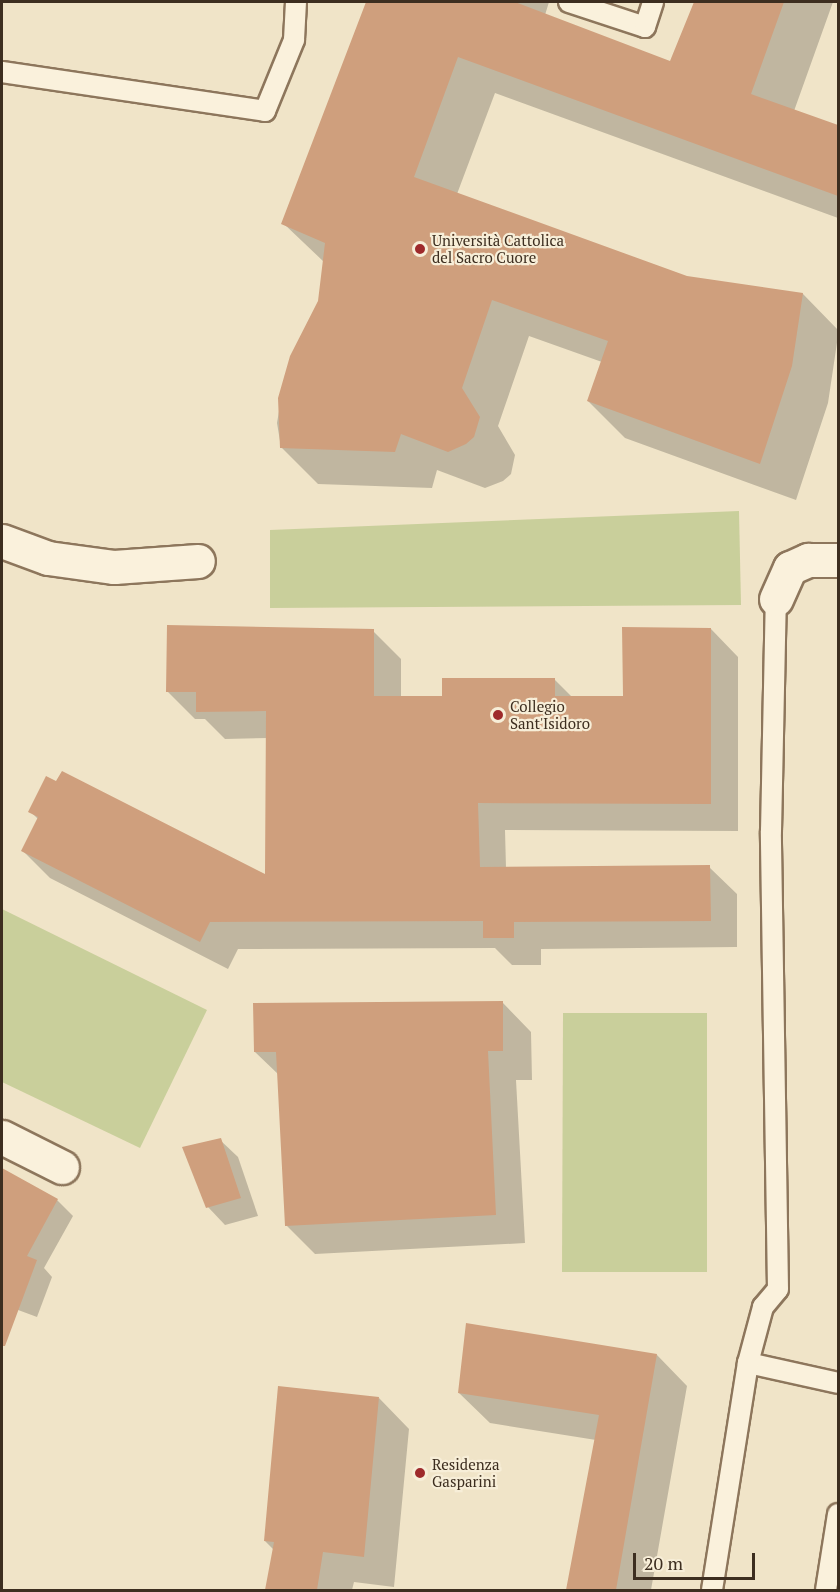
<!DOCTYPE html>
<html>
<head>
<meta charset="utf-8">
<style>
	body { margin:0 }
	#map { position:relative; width:840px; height:1592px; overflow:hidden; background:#f0e4c8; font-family:"PT Serif",serif }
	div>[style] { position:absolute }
	.green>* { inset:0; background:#c9cf9b }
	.shadow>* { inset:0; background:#0003 }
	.building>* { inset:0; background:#cf9f7d }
	.roads { filter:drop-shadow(2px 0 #8d765c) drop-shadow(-2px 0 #8d765c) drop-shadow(0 2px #8d765c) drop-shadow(0 -2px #8d765c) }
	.service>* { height:20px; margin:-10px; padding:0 10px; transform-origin:10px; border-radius:10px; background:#faf1dc }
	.minor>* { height:33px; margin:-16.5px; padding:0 16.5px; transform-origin:16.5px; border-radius:16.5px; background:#faf1dc }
	.dots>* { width:16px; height:16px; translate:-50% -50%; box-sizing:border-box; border:3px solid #f7eed8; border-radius:50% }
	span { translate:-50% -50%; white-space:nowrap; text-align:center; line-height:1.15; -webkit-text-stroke:4.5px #f7eed8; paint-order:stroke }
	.poi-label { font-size:15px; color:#3d2e20 }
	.left { translate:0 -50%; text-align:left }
	.frame { position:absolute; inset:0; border:3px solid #3d2e20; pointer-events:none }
	.scale { position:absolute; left:633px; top:1553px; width:122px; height:27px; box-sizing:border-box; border:3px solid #3d2e20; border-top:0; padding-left:8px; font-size:18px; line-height:21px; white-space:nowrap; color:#3d2e20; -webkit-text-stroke:4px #f7eed8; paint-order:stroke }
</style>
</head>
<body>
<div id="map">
	<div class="green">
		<i style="clip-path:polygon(739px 511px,741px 605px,270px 608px,270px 530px)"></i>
		<i style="clip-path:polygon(2px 909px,207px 1010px,140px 1148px,2px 1082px)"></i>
		<i style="clip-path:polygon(563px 1013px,707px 1013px,707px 1272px,562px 1272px)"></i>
	</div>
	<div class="shadow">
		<i style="clip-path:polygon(367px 2px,549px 2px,545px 15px,671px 63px,695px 2px,833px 2px,794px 111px,838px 127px,838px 218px,495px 93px,457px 194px,687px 277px,803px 294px,838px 330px,838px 336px,828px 403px,796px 500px,625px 438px,588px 401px,602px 362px,529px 336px,498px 426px,515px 455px,511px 474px,503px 481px,485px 488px,437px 470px,432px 488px,318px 484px,281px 447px,277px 423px,285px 375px,320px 301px,324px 262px,283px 223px)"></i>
		<i style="clip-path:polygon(711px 629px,738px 657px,738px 831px,505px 830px,506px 868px,709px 867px,737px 894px,737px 947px,541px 949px,541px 965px,512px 965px,495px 948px,238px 949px,228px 969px,50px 878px,23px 851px,39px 820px,30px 811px,267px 876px,268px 738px,225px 739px,205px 719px,195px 719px,167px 691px,373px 631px,401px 659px,401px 698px,443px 698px,555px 680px,573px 698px,624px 698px)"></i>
		<i style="clip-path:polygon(503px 1003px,531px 1032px,532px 1080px,516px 1080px,525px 1243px,315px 1254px,286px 1225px,279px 1075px,255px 1052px)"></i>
		<i style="clip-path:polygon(220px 1140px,238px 1157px,258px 1216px,225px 1225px,208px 1207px)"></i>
		<i style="clip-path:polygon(2px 1170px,57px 1200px,73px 1216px,44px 1268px,52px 1277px,37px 1317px,2px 1304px)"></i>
		<i style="clip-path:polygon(657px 1355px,687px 1386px,651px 1590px,568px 1590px,596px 1440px,490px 1423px,459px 1393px)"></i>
		<i style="clip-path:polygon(379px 1398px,409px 1429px,394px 1587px,354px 1582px,352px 1590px,267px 1590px,274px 1550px,265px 1541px)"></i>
	</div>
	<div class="building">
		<i style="clip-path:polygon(366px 2px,515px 2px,670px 61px,694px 2px,784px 2px,751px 94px,838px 125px,838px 196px,458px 57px,414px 177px,687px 276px,803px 293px,792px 366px,760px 464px,587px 401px,608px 341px,492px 300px,462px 388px,480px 417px,474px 437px,466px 444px,448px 452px,401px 434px,395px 452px,280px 448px,278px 398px,290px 356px,318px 301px,325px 243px,281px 224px)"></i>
		<i style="clip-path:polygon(167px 625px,374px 629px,374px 696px,442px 696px,442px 678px,555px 678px,555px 696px,623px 696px,622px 627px,711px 628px,711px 804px,478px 803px,480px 867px,710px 865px,711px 921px,514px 922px,514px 938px,483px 938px,483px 921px,210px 922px,200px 942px,21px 851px,38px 817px,28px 812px,46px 776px,56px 781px,62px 771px,265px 874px,266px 711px,196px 712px,196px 692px,166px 692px)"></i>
		<i style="clip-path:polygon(503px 1001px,503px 1051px,488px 1051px,496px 1215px,285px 1226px,276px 1052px,254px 1052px,253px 1003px)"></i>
		<i style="clip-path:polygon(221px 1138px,241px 1198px,206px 1208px,182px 1147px)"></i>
		<i style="clip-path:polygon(2px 1168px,58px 1199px,27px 1256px,37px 1260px,5px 1346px,2px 1346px)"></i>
		<i style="clip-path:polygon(466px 1323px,657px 1354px,616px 1590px,566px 1590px,599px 1415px,458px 1393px)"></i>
		<i style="clip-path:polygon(278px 1386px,379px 1397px,364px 1557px,323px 1552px,317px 1590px,265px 1590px,274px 1542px,264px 1541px)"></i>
	</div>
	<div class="roads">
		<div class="service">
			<i style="left:569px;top:2px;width:80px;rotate:18.2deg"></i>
			<i style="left:645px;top:27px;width:26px;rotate:-72deg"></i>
			<i style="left:2px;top:72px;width:266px;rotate:8.4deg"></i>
			<i style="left:265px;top:111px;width:77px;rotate:-67.8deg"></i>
			<i style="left:294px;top:40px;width:38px;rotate:-87deg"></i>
			<i style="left:748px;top:1363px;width:92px;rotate:12.5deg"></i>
			<i style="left:712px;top:1590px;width:230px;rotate:-81deg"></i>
			<i style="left:748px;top:1363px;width:58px;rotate:-75deg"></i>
			<i style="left:763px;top:1307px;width:23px;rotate:-50deg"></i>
			<i style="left:778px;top:1289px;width:458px;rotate:-90.9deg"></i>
			<i style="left:771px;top:831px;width:232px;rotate:-88.8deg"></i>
			<i style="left:826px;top:1590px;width:77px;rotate:-81deg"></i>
		</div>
		<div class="minor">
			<i style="left:2px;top:541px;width:49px;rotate:20.3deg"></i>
			<i style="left:48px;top:558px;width:67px;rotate:7.8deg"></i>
			<i style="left:114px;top:567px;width:84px;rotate:-4.1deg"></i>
			<i style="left:776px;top:599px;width:34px;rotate:-66deg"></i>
			<i style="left:790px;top:568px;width:20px;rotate:-24deg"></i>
			<i style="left:808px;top:560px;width:30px"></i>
			<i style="left:2px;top:1137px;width:67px;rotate:26.6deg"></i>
		</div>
	</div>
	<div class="dots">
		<i style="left:420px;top:249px;background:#9e2a2b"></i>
		<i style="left:498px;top:715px;background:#9e2a2b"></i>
		<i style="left:420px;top:1473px;background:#9e2a2b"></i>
	</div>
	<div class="poi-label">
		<span class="left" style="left:432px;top:249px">Università Cattolica<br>del Sacro Cuore</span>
		<span class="left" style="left:510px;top:715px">Collegio<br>Sant'Isidoro</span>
		<span class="left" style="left:432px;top:1473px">Residenza<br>Gasparini</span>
	</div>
	<div class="frame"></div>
	<div class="scale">20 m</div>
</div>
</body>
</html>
